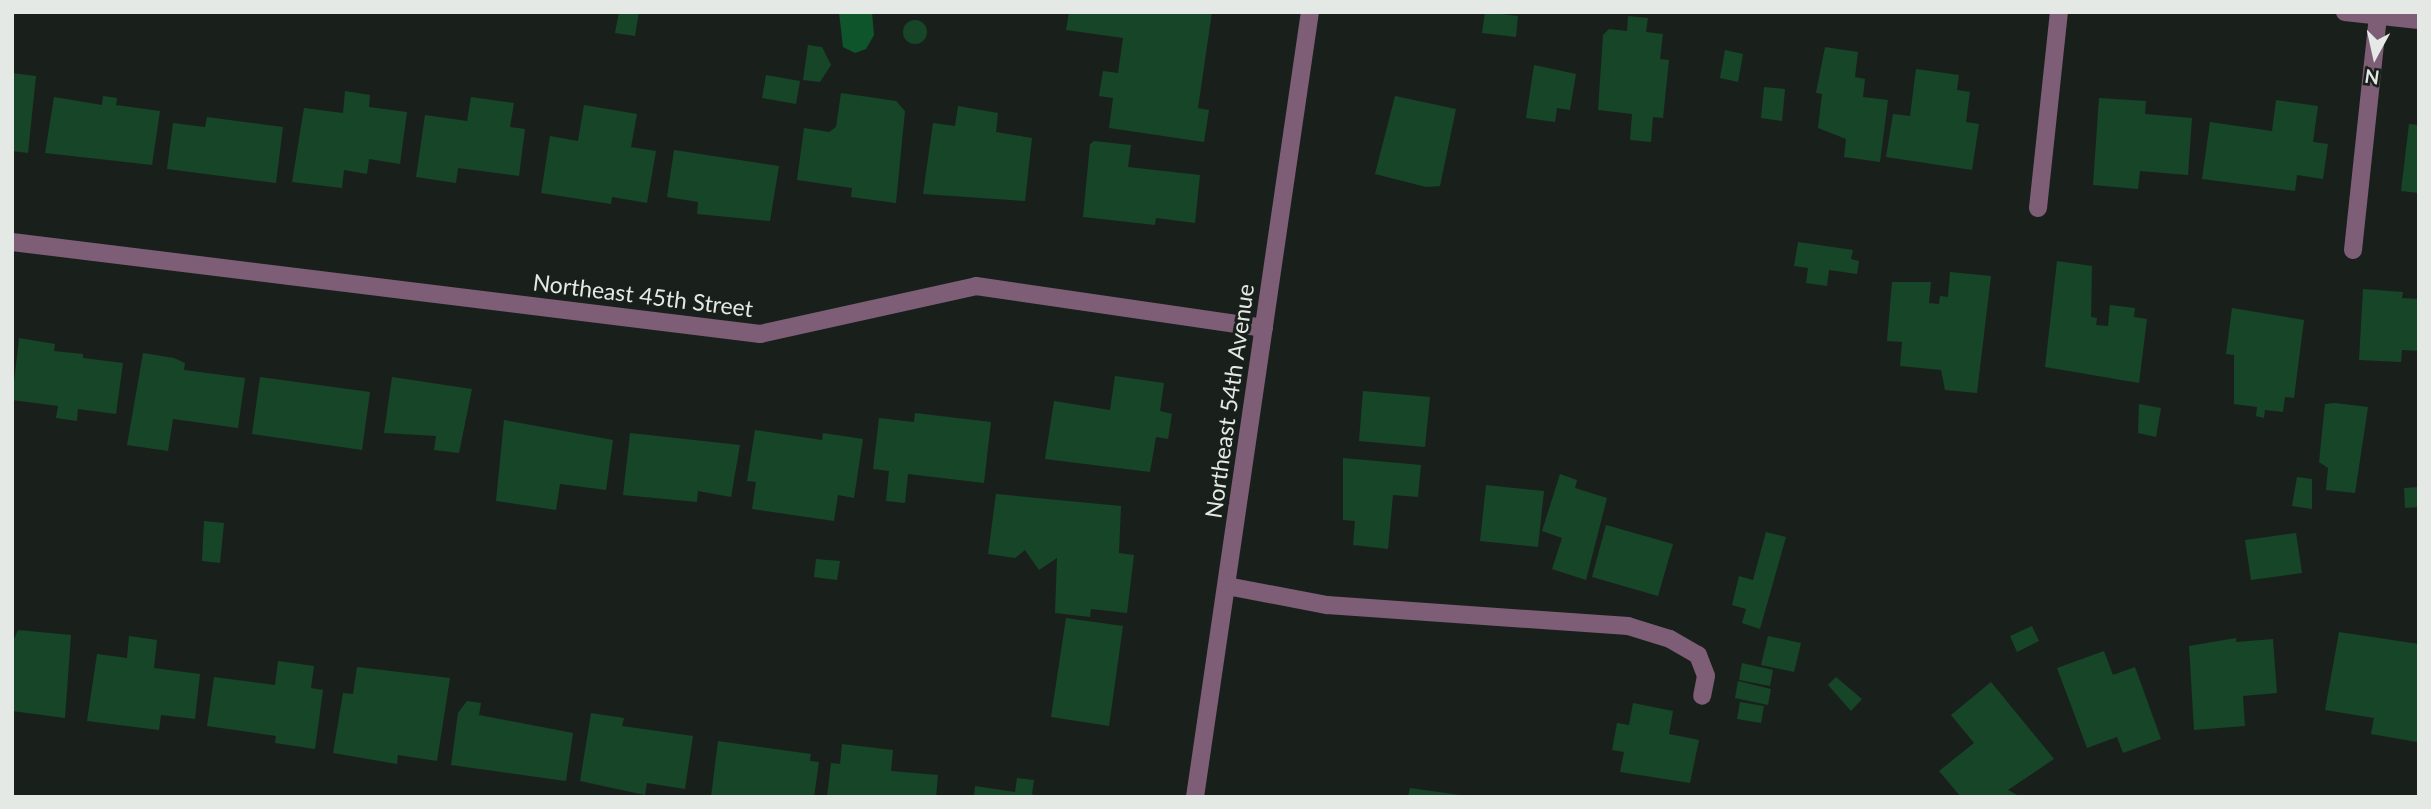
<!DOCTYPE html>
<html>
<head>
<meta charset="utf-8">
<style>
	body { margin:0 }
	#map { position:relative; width:2431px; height:809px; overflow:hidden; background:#19201b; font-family:Lato,sans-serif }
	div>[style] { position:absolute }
	.water>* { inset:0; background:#0e552c }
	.building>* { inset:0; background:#174527 }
	.round { border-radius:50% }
	.minor>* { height:18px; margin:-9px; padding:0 9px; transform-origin:9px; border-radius:9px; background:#7e5e76 }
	span { translate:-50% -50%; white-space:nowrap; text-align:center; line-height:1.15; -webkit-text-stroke:6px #19201b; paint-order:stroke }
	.street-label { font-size:23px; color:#e4e9e5 }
	.frame { position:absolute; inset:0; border:14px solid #e4e9e5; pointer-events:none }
	.north { position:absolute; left:2340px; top:21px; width:70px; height:70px; -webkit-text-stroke:5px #19201b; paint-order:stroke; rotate:188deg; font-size:19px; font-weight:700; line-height:28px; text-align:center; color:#e4e9e5 }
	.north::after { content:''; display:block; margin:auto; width:24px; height:32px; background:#e4e9e5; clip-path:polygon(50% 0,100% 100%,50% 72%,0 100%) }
</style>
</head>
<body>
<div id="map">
	<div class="water">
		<i style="clip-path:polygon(839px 12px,872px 12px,874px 35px,866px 49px,855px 53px,843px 47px)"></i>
	</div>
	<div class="building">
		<i style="clip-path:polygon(619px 12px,639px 12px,635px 36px,615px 33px)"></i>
		<i style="clip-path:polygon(1069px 12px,1212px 12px,1198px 108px,1209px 110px,1204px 142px,1109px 128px,1113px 98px,1099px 96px,1103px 71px,1118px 73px,1123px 38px,1066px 30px)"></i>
		<i style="clip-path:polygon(1485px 12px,1518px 16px,1516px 37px,1482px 33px)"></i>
		<i style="clip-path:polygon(1628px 16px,1648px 18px,1646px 32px,1663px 34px,1660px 59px,1669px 60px,1663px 118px,1653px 117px,1651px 142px,1630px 140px,1632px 114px,1598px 110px,1603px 35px,1609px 29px,1627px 31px)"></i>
		<i class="round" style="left:903px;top:20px;width:24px;height:24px"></i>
		<i style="clip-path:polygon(808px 45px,822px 47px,831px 65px,820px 82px,803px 80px)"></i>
		<i style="clip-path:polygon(1825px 47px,1858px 52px,1855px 77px,1865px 79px,1863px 97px,1888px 100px,1880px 162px,1844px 157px,1846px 139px,1818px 128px,1822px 94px,1816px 93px)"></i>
		<i style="clip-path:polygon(1725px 50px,1743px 54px,1738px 82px,1720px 78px)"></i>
		<i style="clip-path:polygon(1534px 65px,1576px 74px,1570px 110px,1557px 108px,1555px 122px,1526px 118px)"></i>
		<i style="clip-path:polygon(1916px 69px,1959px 75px,1957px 90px,1970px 92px,1966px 122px,1979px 124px,1972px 170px,1886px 157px,1893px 114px,1910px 116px)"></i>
		<i style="clip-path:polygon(12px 73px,36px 76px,28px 153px,12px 151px)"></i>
		<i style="clip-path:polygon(766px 75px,800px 81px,796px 104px,762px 98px)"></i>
		<i style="clip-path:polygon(1764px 87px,1785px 89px,1782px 121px,1761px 118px)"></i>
		<i style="clip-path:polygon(345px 91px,370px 95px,369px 107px,407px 112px,400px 164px,369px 159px,367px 174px,344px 170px,342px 188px,292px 182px,304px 108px,343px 113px)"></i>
		<i style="clip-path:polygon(841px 93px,896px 101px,905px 111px,896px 203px,851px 197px,852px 188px,797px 180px,804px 128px,829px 132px,836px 127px)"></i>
		<i style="clip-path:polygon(103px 96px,117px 98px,116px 105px,160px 111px,152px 165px,45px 153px,54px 97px,102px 105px)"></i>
		<i style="clip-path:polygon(1395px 96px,1456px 109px,1440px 186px,1426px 187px,1375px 174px)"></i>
		<i style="clip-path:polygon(471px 97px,514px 103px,510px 127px,525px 129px,519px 176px,458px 168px,456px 183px,416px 177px,425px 115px,467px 121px)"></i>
		<i style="clip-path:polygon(2099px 98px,2146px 101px,2145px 114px,2192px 118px,2188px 175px,2140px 171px,2138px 189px,2093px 185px)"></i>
		<i style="clip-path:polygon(2276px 100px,2318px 106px,2313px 142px,2328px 144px,2323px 179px,2297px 175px,2295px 191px,2202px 179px,2210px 122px,2272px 131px)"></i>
		<i style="clip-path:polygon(584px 105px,637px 114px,631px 147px,656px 151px,647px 203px,612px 197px,611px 204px,541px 193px,550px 136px,578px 141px)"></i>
		<i style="clip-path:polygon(958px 106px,998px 113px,996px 132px,1032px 138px,1025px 201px,923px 194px,933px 123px,955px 126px)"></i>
		<i style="clip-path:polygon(207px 117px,283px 127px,276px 183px,167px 169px,173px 123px,205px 127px)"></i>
		<i style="clip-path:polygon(2409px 124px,2419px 125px,2419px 193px,2401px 191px)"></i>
		<i style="clip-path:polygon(1094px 141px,1131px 145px,1128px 167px,1200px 175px,1195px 223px,1156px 218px,1155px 225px,1083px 217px,1090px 144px)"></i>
		<i style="clip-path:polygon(674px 150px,779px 166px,770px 221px,697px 214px,698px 202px,667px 197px)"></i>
		<i style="clip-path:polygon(1798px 242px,1853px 250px,1851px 259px,1859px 261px,1857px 274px,1829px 270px,1827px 286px,1806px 283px,1808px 268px,1794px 266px)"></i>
		<i style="clip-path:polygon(2057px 261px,2092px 266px,2091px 317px,2097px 318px,2096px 325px,2108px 326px,2110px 305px,2135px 308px,2134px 317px,2147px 319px,2139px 383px,2045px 367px)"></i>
		<i style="clip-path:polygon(1950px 272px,1991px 276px,1977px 393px,1945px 390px,1941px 370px,1900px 366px,1902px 342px,1887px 341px,1892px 282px,1931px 282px,1929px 303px,1939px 304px,1940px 296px,1948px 297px)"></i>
		<i style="clip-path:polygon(2363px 289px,2403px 292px,2402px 298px,2419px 299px,2419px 351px,2402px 350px,2401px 362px,2359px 360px)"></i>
		<i style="clip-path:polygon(2232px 308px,2304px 320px,2294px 398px,2285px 397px,2283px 412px,2265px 410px,2264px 418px,2256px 416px,2257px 407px,2234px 404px,2234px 355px,2226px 354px)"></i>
		<i style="clip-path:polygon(19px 338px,55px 344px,54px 351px,83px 354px,83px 358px,123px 363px,116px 414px,78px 409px,77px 421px,56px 418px,58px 406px,12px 400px)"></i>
		<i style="clip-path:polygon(143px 353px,174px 358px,185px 363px,184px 370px,245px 378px,238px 428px,173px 419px,168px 451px,127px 445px)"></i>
		<i style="clip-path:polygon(1115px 376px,1164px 383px,1160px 411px,1172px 414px,1168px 439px,1156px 437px,1150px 472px,1045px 459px,1054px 401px,1110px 410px)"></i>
		<i style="clip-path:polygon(260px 377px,370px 392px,362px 450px,252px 434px)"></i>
		<i style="clip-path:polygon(392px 377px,472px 389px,459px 453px,434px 450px,436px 436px,384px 433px)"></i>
		<i style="clip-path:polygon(1363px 391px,1430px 397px,1425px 447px,1359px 441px)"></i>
		<i style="clip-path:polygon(2335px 403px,2368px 407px,2355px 493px,2326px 490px,2328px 468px,2319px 462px,2325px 404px)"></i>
		<i style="clip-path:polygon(2139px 404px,2161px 408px,2156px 437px,2138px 433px)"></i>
		<i style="clip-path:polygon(915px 413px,991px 422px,984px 483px,908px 474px,905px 503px,886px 501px,889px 471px,873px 469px,879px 418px,914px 422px)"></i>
		<i style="clip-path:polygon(504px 420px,613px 440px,606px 490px,560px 484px,556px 510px,496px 501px)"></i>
		<i style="clip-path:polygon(755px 430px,822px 440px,823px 433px,863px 439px,854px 498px,838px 495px,834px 521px,752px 509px,756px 482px,747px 481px)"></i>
		<i style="clip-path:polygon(630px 433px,740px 445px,731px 497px,698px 491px,697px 502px,623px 495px)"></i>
		<i style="clip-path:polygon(1343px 458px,1421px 465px,1418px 497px,1393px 495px,1388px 549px,1353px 545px,1355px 521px,1343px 520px)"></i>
		<i style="clip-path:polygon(1560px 474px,1577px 480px,1575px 488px,1607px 498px,1586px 580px,1552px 569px,1562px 538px,1542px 531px)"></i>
		<i style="clip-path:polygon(2297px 477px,2312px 479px,2312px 509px,2292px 506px)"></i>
		<i style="clip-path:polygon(1486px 485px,1544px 491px,1538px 547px,1480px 541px)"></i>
		<i style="clip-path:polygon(2419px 487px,2419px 507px,2405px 508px,2404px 488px)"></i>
		<i style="clip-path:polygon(996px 494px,1121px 506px,1119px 553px,1134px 555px,1127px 613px,1091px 609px,1090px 617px,1055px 613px,1057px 558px,1039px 570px,1025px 550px,1015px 558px,988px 554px)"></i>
		<i style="clip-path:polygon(204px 521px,224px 523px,220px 563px,202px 561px)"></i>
		<i style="clip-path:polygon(1606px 525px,1673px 544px,1658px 596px,1592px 577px)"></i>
		<i style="clip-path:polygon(1766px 532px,1786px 537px,1760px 629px,1742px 623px,1746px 609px,1732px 605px,1739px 576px,1753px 580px)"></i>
		<i style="clip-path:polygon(2296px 533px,2302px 573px,2251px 580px,2245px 540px)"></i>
		<i style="clip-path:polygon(816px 559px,840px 561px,837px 580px,814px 577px)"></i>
		<i style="clip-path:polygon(1066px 618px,1123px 626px,1109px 726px,1051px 717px)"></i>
		<i style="clip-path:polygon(2032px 626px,2039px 641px,2017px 652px,2010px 636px)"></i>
		<i style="clip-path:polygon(18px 630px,71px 635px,65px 718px,12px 711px,12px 643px)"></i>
		<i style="clip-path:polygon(2339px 632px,2419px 644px,2417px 742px,2371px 734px,2374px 718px,2325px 710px)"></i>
		<i style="clip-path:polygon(129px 636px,157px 640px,154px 668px,200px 674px,195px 719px,161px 715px,159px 730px,87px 721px,97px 654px,127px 658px)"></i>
		<i style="clip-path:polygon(1768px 636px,1801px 643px,1794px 672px,1761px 665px)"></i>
		<i style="clip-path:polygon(2236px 638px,2236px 642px,2273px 639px,2277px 693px,2243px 696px,2245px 726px,2194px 730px,2189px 646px)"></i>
		<i style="clip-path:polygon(2104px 651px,2113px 675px,2135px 667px,2161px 739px,2123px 753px,2117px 737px,2087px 748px,2057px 668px)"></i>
		<i style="clip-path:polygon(278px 661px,314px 666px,311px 688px,323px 690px,315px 749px,275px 743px,276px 736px,207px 726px,214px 677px,275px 685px)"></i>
		<i style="clip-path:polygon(1742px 663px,1773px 670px,1770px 686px,1739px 680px)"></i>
		<i style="clip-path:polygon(357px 667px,450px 678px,437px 761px,398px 755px,397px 764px,333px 753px,343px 693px,353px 694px)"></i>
		<i style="clip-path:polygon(1836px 677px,1862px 699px,1851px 711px,1828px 685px)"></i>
		<i style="clip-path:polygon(1738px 681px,1771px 689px,1768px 705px,1735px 698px)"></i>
		<i style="clip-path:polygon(1991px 682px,2054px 759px,2008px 790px,2021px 797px,1961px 797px,1939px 771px,1974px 743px,1951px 715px)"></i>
		<i style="clip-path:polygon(467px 701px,481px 703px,479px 715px,573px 733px,566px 781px,451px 765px,458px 713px)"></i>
		<i style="clip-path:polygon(1740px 702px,1764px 706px,1761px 723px,1737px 719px)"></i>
		<i style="clip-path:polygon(1633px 703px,1673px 711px,1669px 734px,1699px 740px,1690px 783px,1620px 772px,1624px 752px,1612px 750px,1617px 723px,1629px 725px)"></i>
		<i style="clip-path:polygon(591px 713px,624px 718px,622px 726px,693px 736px,685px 789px,647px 783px,645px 795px,580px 781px)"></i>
		<i style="clip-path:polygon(718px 741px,811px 754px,810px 761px,819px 762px,814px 797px,711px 797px)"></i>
		<i style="clip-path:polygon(842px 744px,893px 750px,891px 771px,938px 775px,936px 797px,827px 797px,831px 763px,840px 764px)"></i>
		<i style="clip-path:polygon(1017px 778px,1034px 780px,1032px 794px,1039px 797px,974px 797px,975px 786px,1015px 792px)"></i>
		<i style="clip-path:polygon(1410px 788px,1460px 795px,1460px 797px,1408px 797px)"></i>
	</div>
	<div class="minor">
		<i style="left:2345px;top:12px;width:74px;rotate:6.2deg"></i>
		<i style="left:2038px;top:208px;width:197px;rotate:-83.9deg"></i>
		<i style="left:12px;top:242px;width:754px;rotate:7.01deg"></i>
		<i style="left:760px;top:334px;width:221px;rotate:-12.5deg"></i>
		<i style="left:976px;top:286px;width:291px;rotate:8.3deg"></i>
		<i style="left:2353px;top:250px;width:235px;rotate:-83.9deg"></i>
		<i style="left:1227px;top:586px;width:102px;rotate:10.8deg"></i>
		<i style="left:1327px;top:605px;width:302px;rotate:4deg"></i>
		<i style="left:1628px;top:626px;width:44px;rotate:17.2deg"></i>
		<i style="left:1670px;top:639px;width:32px;rotate:30deg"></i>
		<i style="left:1698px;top:655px;width:22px;rotate:69deg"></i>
		<i style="left:1706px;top:676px;width:20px;rotate:101deg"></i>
		<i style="left:1195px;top:797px;width:793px;rotate:-81.67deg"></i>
	</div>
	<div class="street-label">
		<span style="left:643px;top:295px;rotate:7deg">Northeast 45th Street</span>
		<span style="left:1229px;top:401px;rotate:-82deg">Northeast 54th Avenue</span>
	</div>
	<div class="frame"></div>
	<div class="north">N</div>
</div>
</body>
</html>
